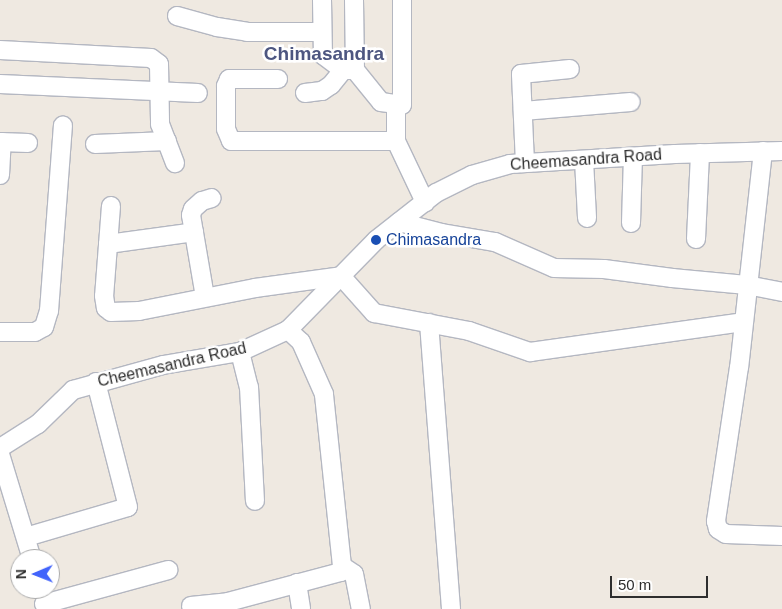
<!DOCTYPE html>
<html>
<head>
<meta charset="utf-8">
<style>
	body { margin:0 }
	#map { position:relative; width:782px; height:609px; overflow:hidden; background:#efe9e1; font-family:Helvetica,sans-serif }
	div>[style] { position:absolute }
	.roads { filter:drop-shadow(1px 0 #b4b7c1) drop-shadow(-1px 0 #b4b7c1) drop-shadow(0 1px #b4b7c1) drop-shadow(0 -1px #b4b7c1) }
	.minor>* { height:18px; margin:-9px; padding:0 9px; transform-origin:9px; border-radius:9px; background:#fff }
	.dots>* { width:14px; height:14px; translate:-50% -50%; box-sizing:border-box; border:2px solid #fff; border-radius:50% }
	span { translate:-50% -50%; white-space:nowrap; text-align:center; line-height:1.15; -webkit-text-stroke:5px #fff; paint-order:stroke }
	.street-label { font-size:16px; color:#2e2e2e }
	.transit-label { font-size:16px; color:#164399 }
	.left { translate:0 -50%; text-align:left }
	.quarter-label { font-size:19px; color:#4d5680; font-weight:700 }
	.north { position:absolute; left:10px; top:549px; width:50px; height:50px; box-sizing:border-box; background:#fff; border:1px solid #ababab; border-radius:50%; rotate:269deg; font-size:14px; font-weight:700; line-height:20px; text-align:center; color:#2e2e2e }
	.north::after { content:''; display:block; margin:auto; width:18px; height:22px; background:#4264fb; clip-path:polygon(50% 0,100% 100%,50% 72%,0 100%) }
	.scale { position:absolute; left:610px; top:576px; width:98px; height:22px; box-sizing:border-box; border:2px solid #2e2e2e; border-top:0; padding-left:6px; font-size:15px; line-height:18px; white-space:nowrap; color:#2e2e2e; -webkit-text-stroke:4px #fff; paint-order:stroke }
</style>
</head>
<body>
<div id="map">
	<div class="roads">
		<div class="minor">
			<i style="left:322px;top:0;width:55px;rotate:89deg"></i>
			<i style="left:323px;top:55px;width:25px;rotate:37deg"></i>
			<i style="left:343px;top:70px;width:12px"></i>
			<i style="left:354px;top:0;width:70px;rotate:89.2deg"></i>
			<i style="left:355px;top:70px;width:41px;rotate:50.9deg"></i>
			<i style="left:381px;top:102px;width:21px;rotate:8deg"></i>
			<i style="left:402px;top:105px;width:105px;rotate:-90deg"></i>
			<i style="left:177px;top:16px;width:41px;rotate:15.4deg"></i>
			<i style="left:217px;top:27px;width:30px;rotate:9deg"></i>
			<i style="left:247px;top:32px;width:75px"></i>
			<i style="left:0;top:50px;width:151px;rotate:3deg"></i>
			<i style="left:151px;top:58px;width:10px;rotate:37deg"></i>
			<i style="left:159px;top:64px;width:60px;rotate:89deg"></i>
			<i style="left:160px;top:124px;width:42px;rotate:69deg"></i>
			<i style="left:278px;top:79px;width:49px;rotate:180deg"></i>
			<i style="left:229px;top:79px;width:8px;rotate:113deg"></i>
			<i style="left:226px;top:86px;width:43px;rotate:90deg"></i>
			<i style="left:226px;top:129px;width:13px;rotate:67deg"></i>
			<i style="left:231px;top:141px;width:165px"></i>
			<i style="left:0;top:84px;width:198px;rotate:2.6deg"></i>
			<i style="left:305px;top:93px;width:17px;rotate:-7deg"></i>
			<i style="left:322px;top:91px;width:11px;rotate:-34deg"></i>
			<i style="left:331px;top:85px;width:19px;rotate:-51deg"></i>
			<i style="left:396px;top:105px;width:36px;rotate:90deg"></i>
			<i style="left:396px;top:141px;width:68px;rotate:64.6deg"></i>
			<i style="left:523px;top:111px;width:108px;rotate:-4.8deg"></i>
			<i style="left:0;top:142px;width:28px;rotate:2deg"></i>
			<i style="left:95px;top:144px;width:72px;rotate:-2.4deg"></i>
			<i style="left:763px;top:151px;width:217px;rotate:96.3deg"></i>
			<i style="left:739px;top:367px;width:156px;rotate:98.5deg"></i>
			<i style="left:716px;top:521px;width:8px;rotate:76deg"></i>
			<i style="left:718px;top:529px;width:9px;rotate:32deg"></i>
			<i style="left:726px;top:534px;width:56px;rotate:2deg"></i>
			<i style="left:584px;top:160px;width:58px;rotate:87deg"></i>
			<i style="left:525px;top:163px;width:89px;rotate:-92.6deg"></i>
			<i style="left:521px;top:74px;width:49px;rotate:-5.8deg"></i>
			<i style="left:0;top:175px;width:33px;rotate:-87deg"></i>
			<i style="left:111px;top:206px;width:90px;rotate:94.4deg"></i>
			<i style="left:104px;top:296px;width:12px;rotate:81deg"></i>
			<i style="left:106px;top:308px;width:6px;rotate:39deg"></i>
			<i style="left:111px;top:312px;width:28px;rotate:-2deg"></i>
			<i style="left:139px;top:311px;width:118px;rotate:-11.2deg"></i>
			<i style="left:255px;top:288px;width:87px;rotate:-7.9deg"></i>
			<i style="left:399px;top:222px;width:44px;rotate:14.3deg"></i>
			<i style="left:442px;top:233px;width:54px;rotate:9.6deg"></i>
			<i style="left:495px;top:242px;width:64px;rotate:23.8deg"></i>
			<i style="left:554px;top:268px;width:50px;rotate:1.1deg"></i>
			<i style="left:604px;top:269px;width:69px;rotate:7.5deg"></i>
			<i style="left:672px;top:278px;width:75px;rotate:5.3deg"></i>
			<i style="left:747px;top:285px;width:36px;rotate:11deg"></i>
			<i style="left:631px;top:223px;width:66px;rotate:-88.3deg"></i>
			<i style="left:696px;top:239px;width:86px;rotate:-87.3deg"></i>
			<i style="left:108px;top:244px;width:87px;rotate:-7.9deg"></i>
			<i style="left:341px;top:276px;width:50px;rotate:48.3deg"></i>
			<i style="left:374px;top:313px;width:97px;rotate:10.7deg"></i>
			<i style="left:469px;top:331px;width:65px;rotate:19deg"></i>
			<i style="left:530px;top:352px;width:215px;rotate:-8deg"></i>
			<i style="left:205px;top:297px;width:83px;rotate:-99.7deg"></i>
			<i style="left:191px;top:215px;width:6px;rotate:-72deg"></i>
			<i style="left:193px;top:209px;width:12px;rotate:-42deg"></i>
			<i style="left:202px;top:201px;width:10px;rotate:-17deg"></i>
			<i style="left:429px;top:323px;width:287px;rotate:85.6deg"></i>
			<i style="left:0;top:332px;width:35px"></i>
			<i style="left:35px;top:332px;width:10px;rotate:-29deg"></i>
			<i style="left:44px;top:327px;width:17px;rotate:-73deg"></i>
			<i style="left:49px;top:311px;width:186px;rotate:-85.7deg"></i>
			<i style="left:240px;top:352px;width:36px;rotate:76deg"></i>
			<i style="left:249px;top:387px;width:114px;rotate:87deg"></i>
			<i style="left:0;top:448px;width:45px;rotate:-32.3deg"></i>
			<i style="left:38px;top:424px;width:49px;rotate:-44.2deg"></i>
			<i style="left:73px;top:390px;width:93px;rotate:-15.5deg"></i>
			<i style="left:163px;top:365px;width:78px;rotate:-9.6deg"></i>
			<i style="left:240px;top:352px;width:53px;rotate:-24.6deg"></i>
			<i style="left:288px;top:330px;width:126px;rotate:-45.6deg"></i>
			<i style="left:376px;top:240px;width:76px;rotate:-38.1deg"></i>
			<i style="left:436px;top:193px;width:40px;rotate:-26.6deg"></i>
			<i style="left:472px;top:175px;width:40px;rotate:-16deg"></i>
			<i style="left:510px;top:164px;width:165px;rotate:-3.5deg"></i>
			<i style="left:675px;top:154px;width:107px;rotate:-1.6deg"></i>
			<i style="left:0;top:454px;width:110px;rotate:73.1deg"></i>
			<i style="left:26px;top:537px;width:106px;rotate:-16.4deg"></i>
			<i style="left:128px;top:507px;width:129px;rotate:-104.4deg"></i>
			<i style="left:342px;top:566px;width:14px;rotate:34deg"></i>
			<i style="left:354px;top:574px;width:36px;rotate:79deg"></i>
			<i style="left:297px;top:583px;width:26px;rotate:81deg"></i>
			<i style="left:44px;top:604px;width:129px;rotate:-15.3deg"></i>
			<i style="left:191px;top:606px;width:37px;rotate:-6deg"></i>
			<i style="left:228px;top:602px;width:117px;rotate:-14.9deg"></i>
			<i style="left:341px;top:572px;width:6px;rotate:-81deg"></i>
			<i style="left:342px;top:566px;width:173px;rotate:-96deg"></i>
			<i style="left:324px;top:394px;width:57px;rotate:-113.9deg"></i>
			<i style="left:301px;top:342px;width:18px;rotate:-137deg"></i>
		</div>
	</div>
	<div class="dots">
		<i style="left:376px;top:240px;background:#1a4fb4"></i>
	</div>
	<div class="street-label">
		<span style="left:586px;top:160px;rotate:-4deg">Cheemasandra Road</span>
		<span style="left:172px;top:365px;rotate:-13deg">Cheemasandra Road</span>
	</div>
	<div class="transit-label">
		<span class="left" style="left:386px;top:240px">Chimasandra</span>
	</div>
	<div class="quarter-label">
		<span style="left:324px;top:54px">Chimasandra</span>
	</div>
	<div class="north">N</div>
	<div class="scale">50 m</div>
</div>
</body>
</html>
